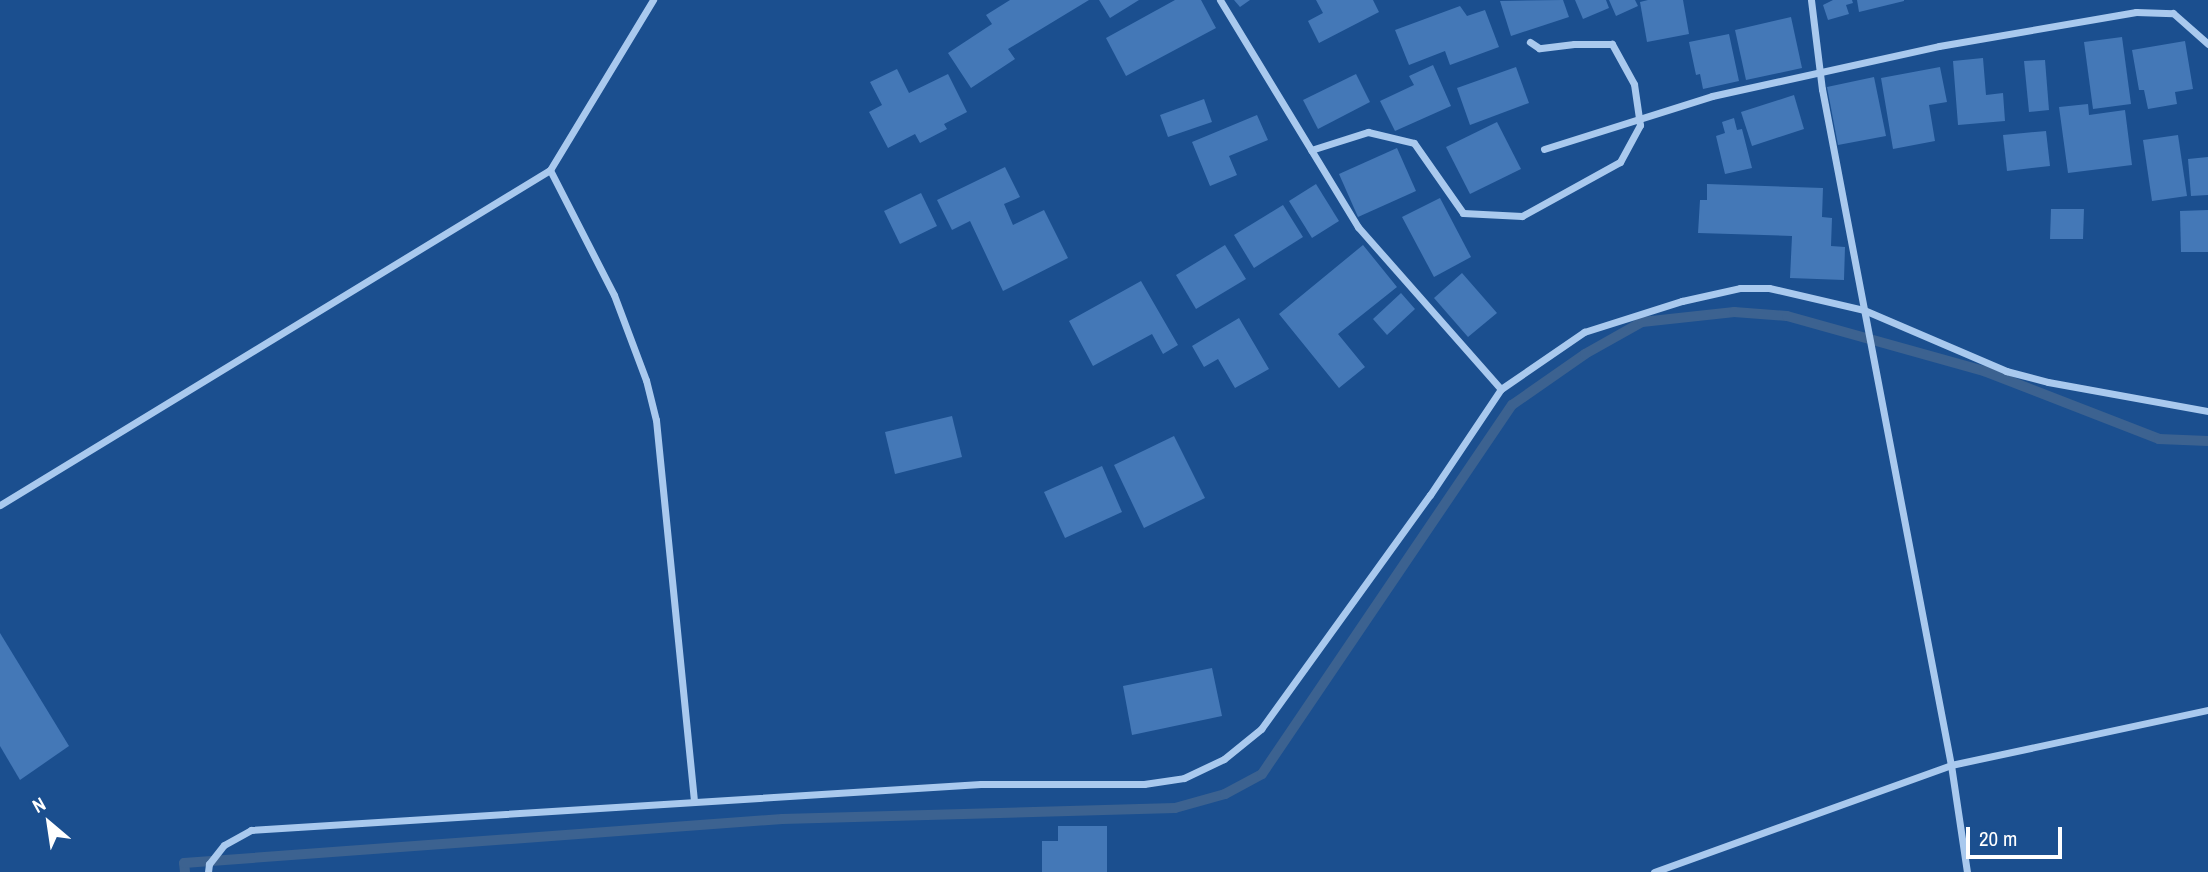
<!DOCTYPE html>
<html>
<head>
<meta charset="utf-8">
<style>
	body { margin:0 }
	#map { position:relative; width:2208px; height:872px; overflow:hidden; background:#1b4f8f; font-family:"Archivo Narrow",sans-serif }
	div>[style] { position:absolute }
	.stream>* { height:10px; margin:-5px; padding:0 5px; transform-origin:5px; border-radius:5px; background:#3c6290 }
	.building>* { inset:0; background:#4478b7 }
	.minor>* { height:7px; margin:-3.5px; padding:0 3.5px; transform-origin:3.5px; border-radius:3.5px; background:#a9c9ee }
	span { translate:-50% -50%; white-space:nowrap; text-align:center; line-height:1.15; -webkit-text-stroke:5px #1b4f8f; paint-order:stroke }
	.north { position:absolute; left:14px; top:788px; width:70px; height:70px; -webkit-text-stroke:5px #1b4f8f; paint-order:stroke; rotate:331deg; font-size:19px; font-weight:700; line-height:28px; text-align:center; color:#fff }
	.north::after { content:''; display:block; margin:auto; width:24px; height:32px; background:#fff; clip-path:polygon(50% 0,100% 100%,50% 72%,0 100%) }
	.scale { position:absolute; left:1966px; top:827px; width:96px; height:32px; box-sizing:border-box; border:4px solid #fff; border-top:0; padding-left:9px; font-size:21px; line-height:24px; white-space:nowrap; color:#fff; -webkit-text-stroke:5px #1b4f8f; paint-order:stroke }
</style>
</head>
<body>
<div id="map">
	<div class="stream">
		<i style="left:185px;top:872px;width:9px;rotate:-96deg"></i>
		<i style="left:184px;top:863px;width:600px;rotate:-4.21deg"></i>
		<i style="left:782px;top:819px;width:393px;rotate:-1.6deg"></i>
		<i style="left:1175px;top:808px;width:52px;rotate:-15.6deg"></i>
		<i style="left:1225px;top:794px;width:42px;rotate:-28.4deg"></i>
		<i style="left:1262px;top:774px;width:446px;rotate:-55.9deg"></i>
		<i style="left:1512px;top:405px;width:89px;rotate:-34.9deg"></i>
		<i style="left:1585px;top:354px;width:65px;rotate:-29.3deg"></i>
		<i style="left:1642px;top:322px;width:93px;rotate:-6.2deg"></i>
		<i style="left:1734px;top:312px;width:53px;rotate:4.3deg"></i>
		<i style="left:1787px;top:316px;width:205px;rotate:15.6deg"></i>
		<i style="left:1984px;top:371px;width:188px;rotate:21.2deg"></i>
		<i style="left:2159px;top:439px;width:49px;rotate:2.3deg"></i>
	</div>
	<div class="building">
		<i style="clip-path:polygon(1010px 0,1089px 0,1008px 49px,1015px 59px,971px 88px,948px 53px,992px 24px,986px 15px)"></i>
		<i style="clip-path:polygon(1099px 0,1139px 0,1110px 18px)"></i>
		<i style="clip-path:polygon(1175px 0,1201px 0,1216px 28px,1126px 76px,1106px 38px)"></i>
		<i style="clip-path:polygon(1234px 0,1250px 0,1240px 7px)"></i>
		<i style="clip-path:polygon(1316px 0,1373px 0,1379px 12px,1319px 43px,1308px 21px,1323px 13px)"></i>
		<i style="clip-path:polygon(1563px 0,1569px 17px,1511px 36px,1500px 1px)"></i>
		<i style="clip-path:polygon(1575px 0,1606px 0,1609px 8px,1583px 19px)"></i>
		<i style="clip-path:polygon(1609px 0,1635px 0,1638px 6px,1616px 16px)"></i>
		<i style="clip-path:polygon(1648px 0,1683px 0,1689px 34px,1647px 42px,1640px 2px)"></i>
		<i style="clip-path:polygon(1833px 0,1852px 0,1853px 3px,1846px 5px,1849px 14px,1828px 20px,1823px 5px)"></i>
		<i style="clip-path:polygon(1857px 0,1904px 0,1904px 1px,1859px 12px)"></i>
		<i style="clip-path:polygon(1460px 6px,1467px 16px,1485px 10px,1499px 47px,1450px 65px,1445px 51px,1409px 65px,1395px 30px)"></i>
		<i style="clip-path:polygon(1791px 17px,1802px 68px,1746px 80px,1735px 30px)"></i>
		<i style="clip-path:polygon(1729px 34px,1739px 81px,1703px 89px,1700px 74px,1696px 75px,1689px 42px)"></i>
		<i style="clip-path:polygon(2122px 37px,2131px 104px,2093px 109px,2084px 42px)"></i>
		<i style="clip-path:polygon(2185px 41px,2193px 89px,2175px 92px,2177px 104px,2148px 109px,2144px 90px,2139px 90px,2132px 50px)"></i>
		<i style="clip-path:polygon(1983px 58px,1986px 95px,2003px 93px,2005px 121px,1958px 125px,1953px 61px)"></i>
		<i style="clip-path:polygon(2045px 60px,2049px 110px,2029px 112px,2024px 61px)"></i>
		<i style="clip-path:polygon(1433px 65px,1451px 106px,1395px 131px,1380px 101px,1414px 85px,1409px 76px)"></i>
		<i style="clip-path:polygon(1516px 67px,1529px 103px,1470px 125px,1457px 88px)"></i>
		<i style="clip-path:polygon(1940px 67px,1947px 102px,1929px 105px,1935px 141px,1893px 149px,1881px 78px)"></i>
		<i style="clip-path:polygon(897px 69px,909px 93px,948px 74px,967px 112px,944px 124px,947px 129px,920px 143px,915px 134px,888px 148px,869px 112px,882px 105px,870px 82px)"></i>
		<i style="clip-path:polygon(1356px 74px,1370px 102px,1318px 129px,1303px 100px)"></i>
		<i style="clip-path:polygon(1874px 77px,1886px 136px,1838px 145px,1827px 87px)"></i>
		<i style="clip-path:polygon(1794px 95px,1804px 129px,1752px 146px,1741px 112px)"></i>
		<i style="clip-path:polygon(1204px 99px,1212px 122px,1168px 137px,1160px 115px)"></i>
		<i style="clip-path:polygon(2088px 104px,2089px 115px,2125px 110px,2132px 165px,2068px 173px,2059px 107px)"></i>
		<i style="clip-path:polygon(1257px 115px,1268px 140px,1229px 156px,1237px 175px,1210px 186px,1192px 142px)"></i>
		<i style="clip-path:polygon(1734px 118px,1737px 130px,1742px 129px,1752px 168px,1725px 174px,1716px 136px,1725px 133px,1722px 122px)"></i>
		<i style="clip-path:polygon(1497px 122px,1521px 169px,1470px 194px,1446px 147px)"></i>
		<i style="clip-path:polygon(2046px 131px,2050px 166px,2007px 171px,2003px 135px)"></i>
		<i style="clip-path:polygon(2178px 135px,2187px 196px,2152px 201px,2143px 140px)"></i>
		<i style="clip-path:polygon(1397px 148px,1416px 191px,1358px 217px,1339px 174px)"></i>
		<i style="clip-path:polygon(2208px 157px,2208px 195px,2191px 196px,2188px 159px)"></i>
		<i style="clip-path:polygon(1005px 167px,1020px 197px,1004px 204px,1013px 225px,1044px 210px,1068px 258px,1003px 291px,970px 221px,952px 230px,937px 200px)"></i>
		<i style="clip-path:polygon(1316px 184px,1339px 221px,1312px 238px,1289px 201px)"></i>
		<i style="clip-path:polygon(1707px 184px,1823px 188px,1822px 217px,1832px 218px,1831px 246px,1845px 247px,1844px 280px,1790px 278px,1792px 236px,1698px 233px,1700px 200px,1707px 200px)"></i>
		<i style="clip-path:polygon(921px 193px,937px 226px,900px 244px,884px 211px)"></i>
		<i style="clip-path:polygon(1440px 198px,1471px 257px,1434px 277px,1402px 217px)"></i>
		<i style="clip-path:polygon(1283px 205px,1303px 237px,1254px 268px,1234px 235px)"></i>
		<i style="clip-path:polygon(2051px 209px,2084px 209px,2083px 239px,2050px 239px)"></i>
		<i style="clip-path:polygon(2208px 210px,2208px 252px,2181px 252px,2180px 211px)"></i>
		<i style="clip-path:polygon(1225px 245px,1246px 279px,1196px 309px,1176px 275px)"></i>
		<i style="clip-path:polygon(1363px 245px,1397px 287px,1338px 334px,1365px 367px,1339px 388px,1279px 314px)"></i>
		<i style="clip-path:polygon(1462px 273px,1497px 313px,1468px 337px,1434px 298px)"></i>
		<i style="clip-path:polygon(1141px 281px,1178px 345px,1163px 354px,1152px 334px,1093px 366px,1069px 321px)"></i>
		<i style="clip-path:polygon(1401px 293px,1415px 309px,1387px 335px,1373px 319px)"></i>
		<i style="clip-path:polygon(1239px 318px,1269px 369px,1235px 388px,1218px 359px,1204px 367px,1192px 346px)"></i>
		<i style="clip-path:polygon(952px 416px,962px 457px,895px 474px,885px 432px)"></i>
		<i style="clip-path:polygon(1174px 436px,1205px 498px,1144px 528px,1114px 465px)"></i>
		<i style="clip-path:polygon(1102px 466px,1122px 512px,1065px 538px,1044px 492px)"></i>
		<i style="clip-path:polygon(0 633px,69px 746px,20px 780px,0 746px)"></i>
		<i style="clip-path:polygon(1212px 668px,1222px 716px,1132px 735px,1123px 686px)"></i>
		<i style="clip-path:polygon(1058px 826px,1107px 826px,1107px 872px,1042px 872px,1042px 841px,1058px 841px)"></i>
	</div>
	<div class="minor">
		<i style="left:1220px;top:0;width:266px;rotate:58.7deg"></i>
		<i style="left:1358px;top:227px;width:216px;rotate:48.6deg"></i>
		<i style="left:1811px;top:0;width:90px;rotate:83deg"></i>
		<i style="left:1822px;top:89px;width:688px;rotate:79.2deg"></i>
		<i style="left:1951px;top:765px;width:108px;rotate:81.5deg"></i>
		<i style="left:1544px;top:149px;width:176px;rotate:-17.5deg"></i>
		<i style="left:1712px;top:96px;width:232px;rotate:-12.4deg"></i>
		<i style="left:1939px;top:46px;width:200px;rotate:-9.8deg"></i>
		<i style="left:2136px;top:12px;width:37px;rotate:2deg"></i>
		<i style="left:2173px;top:13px;width:47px;rotate:41.5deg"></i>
		<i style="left:1311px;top:150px;width:60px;rotate:-17.5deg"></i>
		<i style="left:1368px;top:132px;width:47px;rotate:13.4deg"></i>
		<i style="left:1414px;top:143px;width:85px;rotate:55deg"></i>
		<i style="left:1463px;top:213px;width:59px;rotate:2.9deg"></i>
		<i style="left:1522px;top:216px;width:112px;rotate:-28.9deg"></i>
		<i style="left:1620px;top:162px;width:42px;rotate:-61.6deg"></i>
		<i style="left:1640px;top:125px;width:41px;rotate:-98.3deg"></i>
		<i style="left:1634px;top:84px;width:46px;rotate:-118.8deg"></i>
		<i style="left:1612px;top:44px;width:38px;rotate:180deg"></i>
		<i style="left:1574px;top:44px;width:35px;rotate:173deg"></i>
		<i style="left:1539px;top:48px;width:11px;rotate:-146deg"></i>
		<i style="left:550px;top:170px;width:140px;rotate:62.9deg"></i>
		<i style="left:614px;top:295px;width:91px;rotate:69.4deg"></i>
		<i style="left:646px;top:380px;width:41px;rotate:76deg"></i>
		<i style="left:656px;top:420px;width:383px;rotate:84.3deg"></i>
		<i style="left:0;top:505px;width:644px;rotate:-31.35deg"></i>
		<i style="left:550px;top:170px;width:199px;rotate:-58.8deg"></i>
		<i style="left:208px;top:872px;width:8px;rotate:-83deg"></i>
		<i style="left:209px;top:864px;width:24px;rotate:-52deg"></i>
		<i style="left:224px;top:845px;width:31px;rotate:-29deg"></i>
		<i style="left:251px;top:830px;width:731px;rotate:-3.61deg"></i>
		<i style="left:981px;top:784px;width:163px"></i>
		<i style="left:1144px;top:784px;width:40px;rotate:-8.5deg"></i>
		<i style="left:1184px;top:778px;width:44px;rotate:-25.4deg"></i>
		<i style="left:1224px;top:759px;width:48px;rotate:-39deg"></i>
		<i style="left:1261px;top:729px;width:289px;rotate:-54.2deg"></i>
		<i style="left:1430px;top:495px;width:128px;rotate:-56.2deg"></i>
		<i style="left:1501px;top:389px;width:101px;rotate:-34.5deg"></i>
		<i style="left:1584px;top:332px;width:103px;rotate:-17.6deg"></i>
		<i style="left:1682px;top:301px;width:59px;rotate:-12.6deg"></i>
		<i style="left:1740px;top:288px;width:29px"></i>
		<i style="left:1769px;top:288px;width:98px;rotate:13deg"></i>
		<i style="left:1864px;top:310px;width:155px;rotate:23.2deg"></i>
		<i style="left:2006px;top:371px;width:43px;rotate:14.7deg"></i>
		<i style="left:2048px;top:382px;width:163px;rotate:10.3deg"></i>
		<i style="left:1654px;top:872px;width:316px;rotate:-19.8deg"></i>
		<i style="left:1951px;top:765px;width:263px;rotate:-12.1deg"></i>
	</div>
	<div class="north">N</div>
	<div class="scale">20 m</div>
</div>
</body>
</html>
